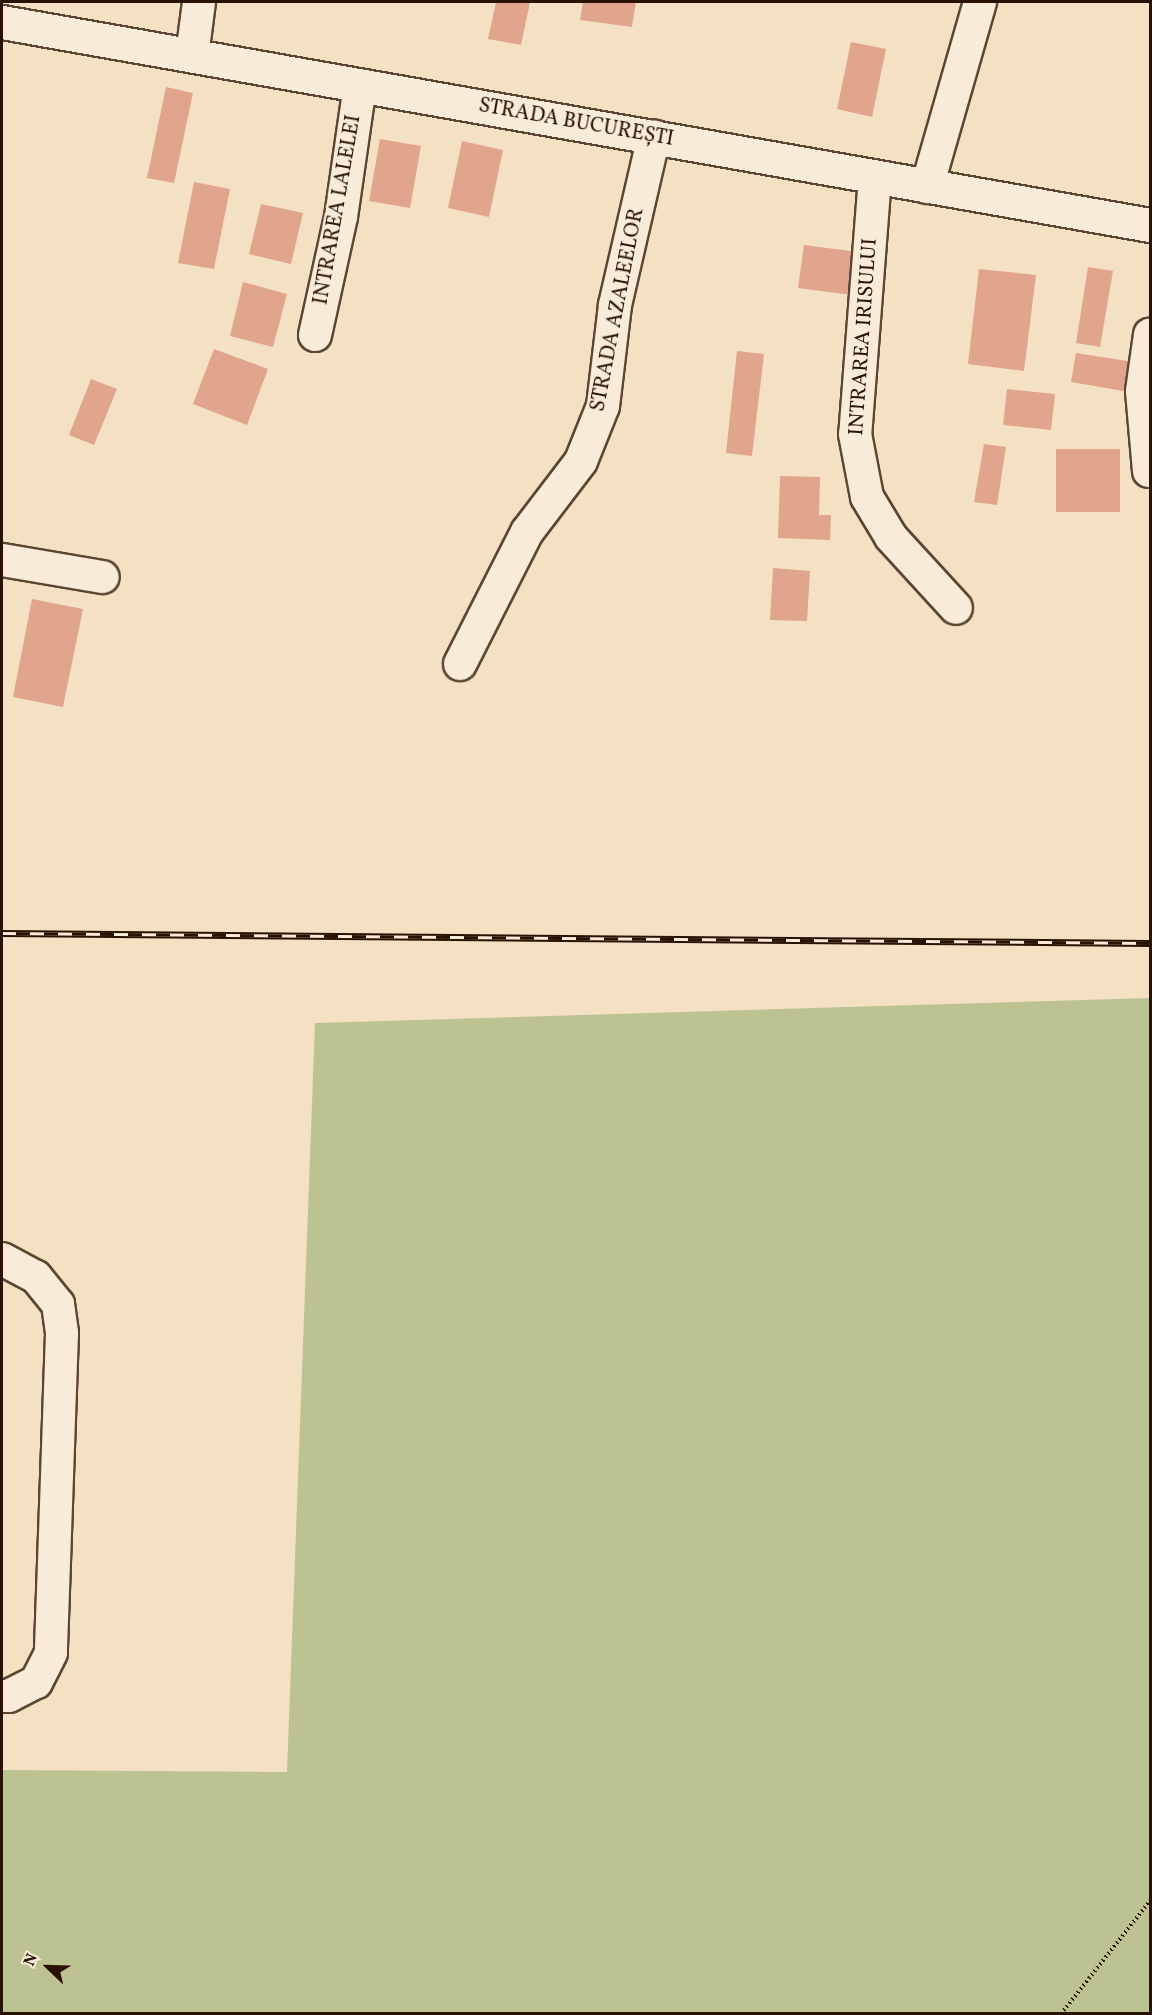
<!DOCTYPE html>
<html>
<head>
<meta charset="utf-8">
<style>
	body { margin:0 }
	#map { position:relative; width:1152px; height:2015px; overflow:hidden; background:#f4e1c4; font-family:Vollkorn,serif }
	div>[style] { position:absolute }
	.green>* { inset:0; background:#bdc293 }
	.building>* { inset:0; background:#e0a58c }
	.path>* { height:4px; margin-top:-2px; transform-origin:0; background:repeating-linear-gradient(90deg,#291202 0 1.5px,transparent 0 4.5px) }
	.roads { filter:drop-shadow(2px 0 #5c4632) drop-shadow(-2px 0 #5c4632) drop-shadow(0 2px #5c4632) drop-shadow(0 -2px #5c4632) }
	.street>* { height:32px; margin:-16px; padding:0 16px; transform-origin:16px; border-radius:16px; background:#f8ecd9 }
	.secondary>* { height:33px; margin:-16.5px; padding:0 16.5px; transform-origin:16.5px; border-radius:16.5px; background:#f8ecd9 }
	.rail>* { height:7px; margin-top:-3.5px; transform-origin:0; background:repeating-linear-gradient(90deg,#f8ecd9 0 14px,#291202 0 28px); box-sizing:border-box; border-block:2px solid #291202 }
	span { translate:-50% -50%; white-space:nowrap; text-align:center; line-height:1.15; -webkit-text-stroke:4.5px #f8ecd9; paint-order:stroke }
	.street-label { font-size:21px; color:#291202 }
	.frame { position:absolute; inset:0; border:3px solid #291202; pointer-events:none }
	.north { position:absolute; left:18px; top:1937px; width:60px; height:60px; -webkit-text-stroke:4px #f8ecd9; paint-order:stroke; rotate:293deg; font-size:16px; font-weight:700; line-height:24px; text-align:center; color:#291202 }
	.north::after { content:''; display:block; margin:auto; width:21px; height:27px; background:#291202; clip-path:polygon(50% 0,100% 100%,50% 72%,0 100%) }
</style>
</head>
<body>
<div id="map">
	<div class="green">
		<i style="clip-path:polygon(1150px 998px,1150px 2013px,2px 2013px,2px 1770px,287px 1772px,315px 1023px)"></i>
	</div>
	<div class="building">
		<i style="clip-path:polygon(496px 2px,530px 2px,521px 45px,488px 39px)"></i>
		<i style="clip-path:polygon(583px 2px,636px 2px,632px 27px,580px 20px)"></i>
		<i style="clip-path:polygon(851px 42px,886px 49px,872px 117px,837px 109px)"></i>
		<i style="clip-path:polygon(166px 87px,193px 93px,174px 183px,147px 178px)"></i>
		<i style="clip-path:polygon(380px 139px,421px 146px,410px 208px,369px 201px)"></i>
		<i style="clip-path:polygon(462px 141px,503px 150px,489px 217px,448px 208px)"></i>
		<i style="clip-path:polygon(194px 182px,230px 189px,214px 269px,178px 263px)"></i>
		<i style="clip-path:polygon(261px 204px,303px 213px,291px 264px,249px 254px)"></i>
		<i style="clip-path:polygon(804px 245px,858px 252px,852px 295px,798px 288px)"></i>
		<i style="clip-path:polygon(1088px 267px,1113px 271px,1100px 347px,1076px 343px)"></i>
		<i style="clip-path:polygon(979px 269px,1036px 275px,1024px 371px,968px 364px)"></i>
		<i style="clip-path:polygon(243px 282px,287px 294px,273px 347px,230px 336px)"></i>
		<i style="clip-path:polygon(214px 349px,268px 369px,247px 425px,193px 404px)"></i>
		<i style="clip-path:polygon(737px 351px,764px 354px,752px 456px,726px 453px)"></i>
		<i style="clip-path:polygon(1076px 353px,1134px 362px,1129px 392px,1071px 382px)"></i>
		<i style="clip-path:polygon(91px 379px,117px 389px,94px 445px,69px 435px)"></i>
		<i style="clip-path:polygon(1007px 389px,1055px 394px,1051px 430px,1003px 425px)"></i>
		<i style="clip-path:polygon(984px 444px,1006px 447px,997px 505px,974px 502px)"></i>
		<i style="clip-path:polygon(1056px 449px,1120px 449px,1120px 512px,1056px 512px)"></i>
		<i style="clip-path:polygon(780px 476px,820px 477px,819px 515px,831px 515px,830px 540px,778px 538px)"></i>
		<i style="clip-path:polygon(773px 568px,810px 571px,807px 621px,770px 620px)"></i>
		<i style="clip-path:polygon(32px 599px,83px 609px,63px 707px,13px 697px)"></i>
	</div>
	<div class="path">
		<i style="left:1061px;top:2014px;width:144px;rotate:-51.8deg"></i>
	</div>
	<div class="roads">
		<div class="street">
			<i style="left:192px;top:56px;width:54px;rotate:-82.6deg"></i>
			<i style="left:875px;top:177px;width:258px;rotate:94.4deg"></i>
			<i style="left:855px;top:434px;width:64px;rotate:79.2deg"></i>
			<i style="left:867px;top:497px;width:47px;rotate:59deg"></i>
			<i style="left:891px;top:537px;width:96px;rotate:47.5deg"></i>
			<i style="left:927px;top:187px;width:192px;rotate:-74deg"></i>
			<i style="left:315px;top:335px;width:121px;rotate:-77.6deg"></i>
			<i style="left:341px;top:217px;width:133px;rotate:-81.8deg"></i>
			<i style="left:1149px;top:471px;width:80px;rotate:-95deg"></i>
			<i style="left:1142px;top:391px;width:57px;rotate:-81.9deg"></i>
			<i style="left:2px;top:560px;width:102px;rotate:9.6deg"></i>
			<i style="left:460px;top:664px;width:148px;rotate:-63.1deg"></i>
			<i style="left:527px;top:532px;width:89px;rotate:-52.7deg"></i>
			<i style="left:581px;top:461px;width:59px;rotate:-68.2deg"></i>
			<i style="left:603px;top:406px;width:102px;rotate:-83.2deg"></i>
			<i style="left:615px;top:305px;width:173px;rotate:-77deg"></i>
			<i style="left:2px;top:1259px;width:38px;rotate:28deg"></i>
			<i style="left:36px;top:1277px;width:35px;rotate:51deg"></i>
			<i style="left:58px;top:1304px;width:29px;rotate:82deg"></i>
			<i style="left:62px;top:1333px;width:320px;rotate:92deg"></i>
			<i style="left:51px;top:1653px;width:33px;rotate:117deg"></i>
			<i style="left:36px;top:1682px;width:30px;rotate:153deg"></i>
			<i style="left:9px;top:1696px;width:7px;rotate:180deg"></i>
		</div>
		<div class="secondary">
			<i style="left:2px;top:22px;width:1166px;rotate:10.03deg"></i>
		</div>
	</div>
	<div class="rail">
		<i style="left:2px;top:933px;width:1148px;rotate:0.5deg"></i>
	</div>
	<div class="street-label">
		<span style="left:576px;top:123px;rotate:10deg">STRADA BUCUREȘTI</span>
		<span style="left:338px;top:210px;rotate:-80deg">INTRAREA LALELEI</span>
		<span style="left:618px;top:310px;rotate:-79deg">STRADA AZALEELOR</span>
		<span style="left:864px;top:337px;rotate:-86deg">INTRAREA IRISULUI</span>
	</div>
	<div class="frame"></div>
	<div class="north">N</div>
</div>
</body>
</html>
